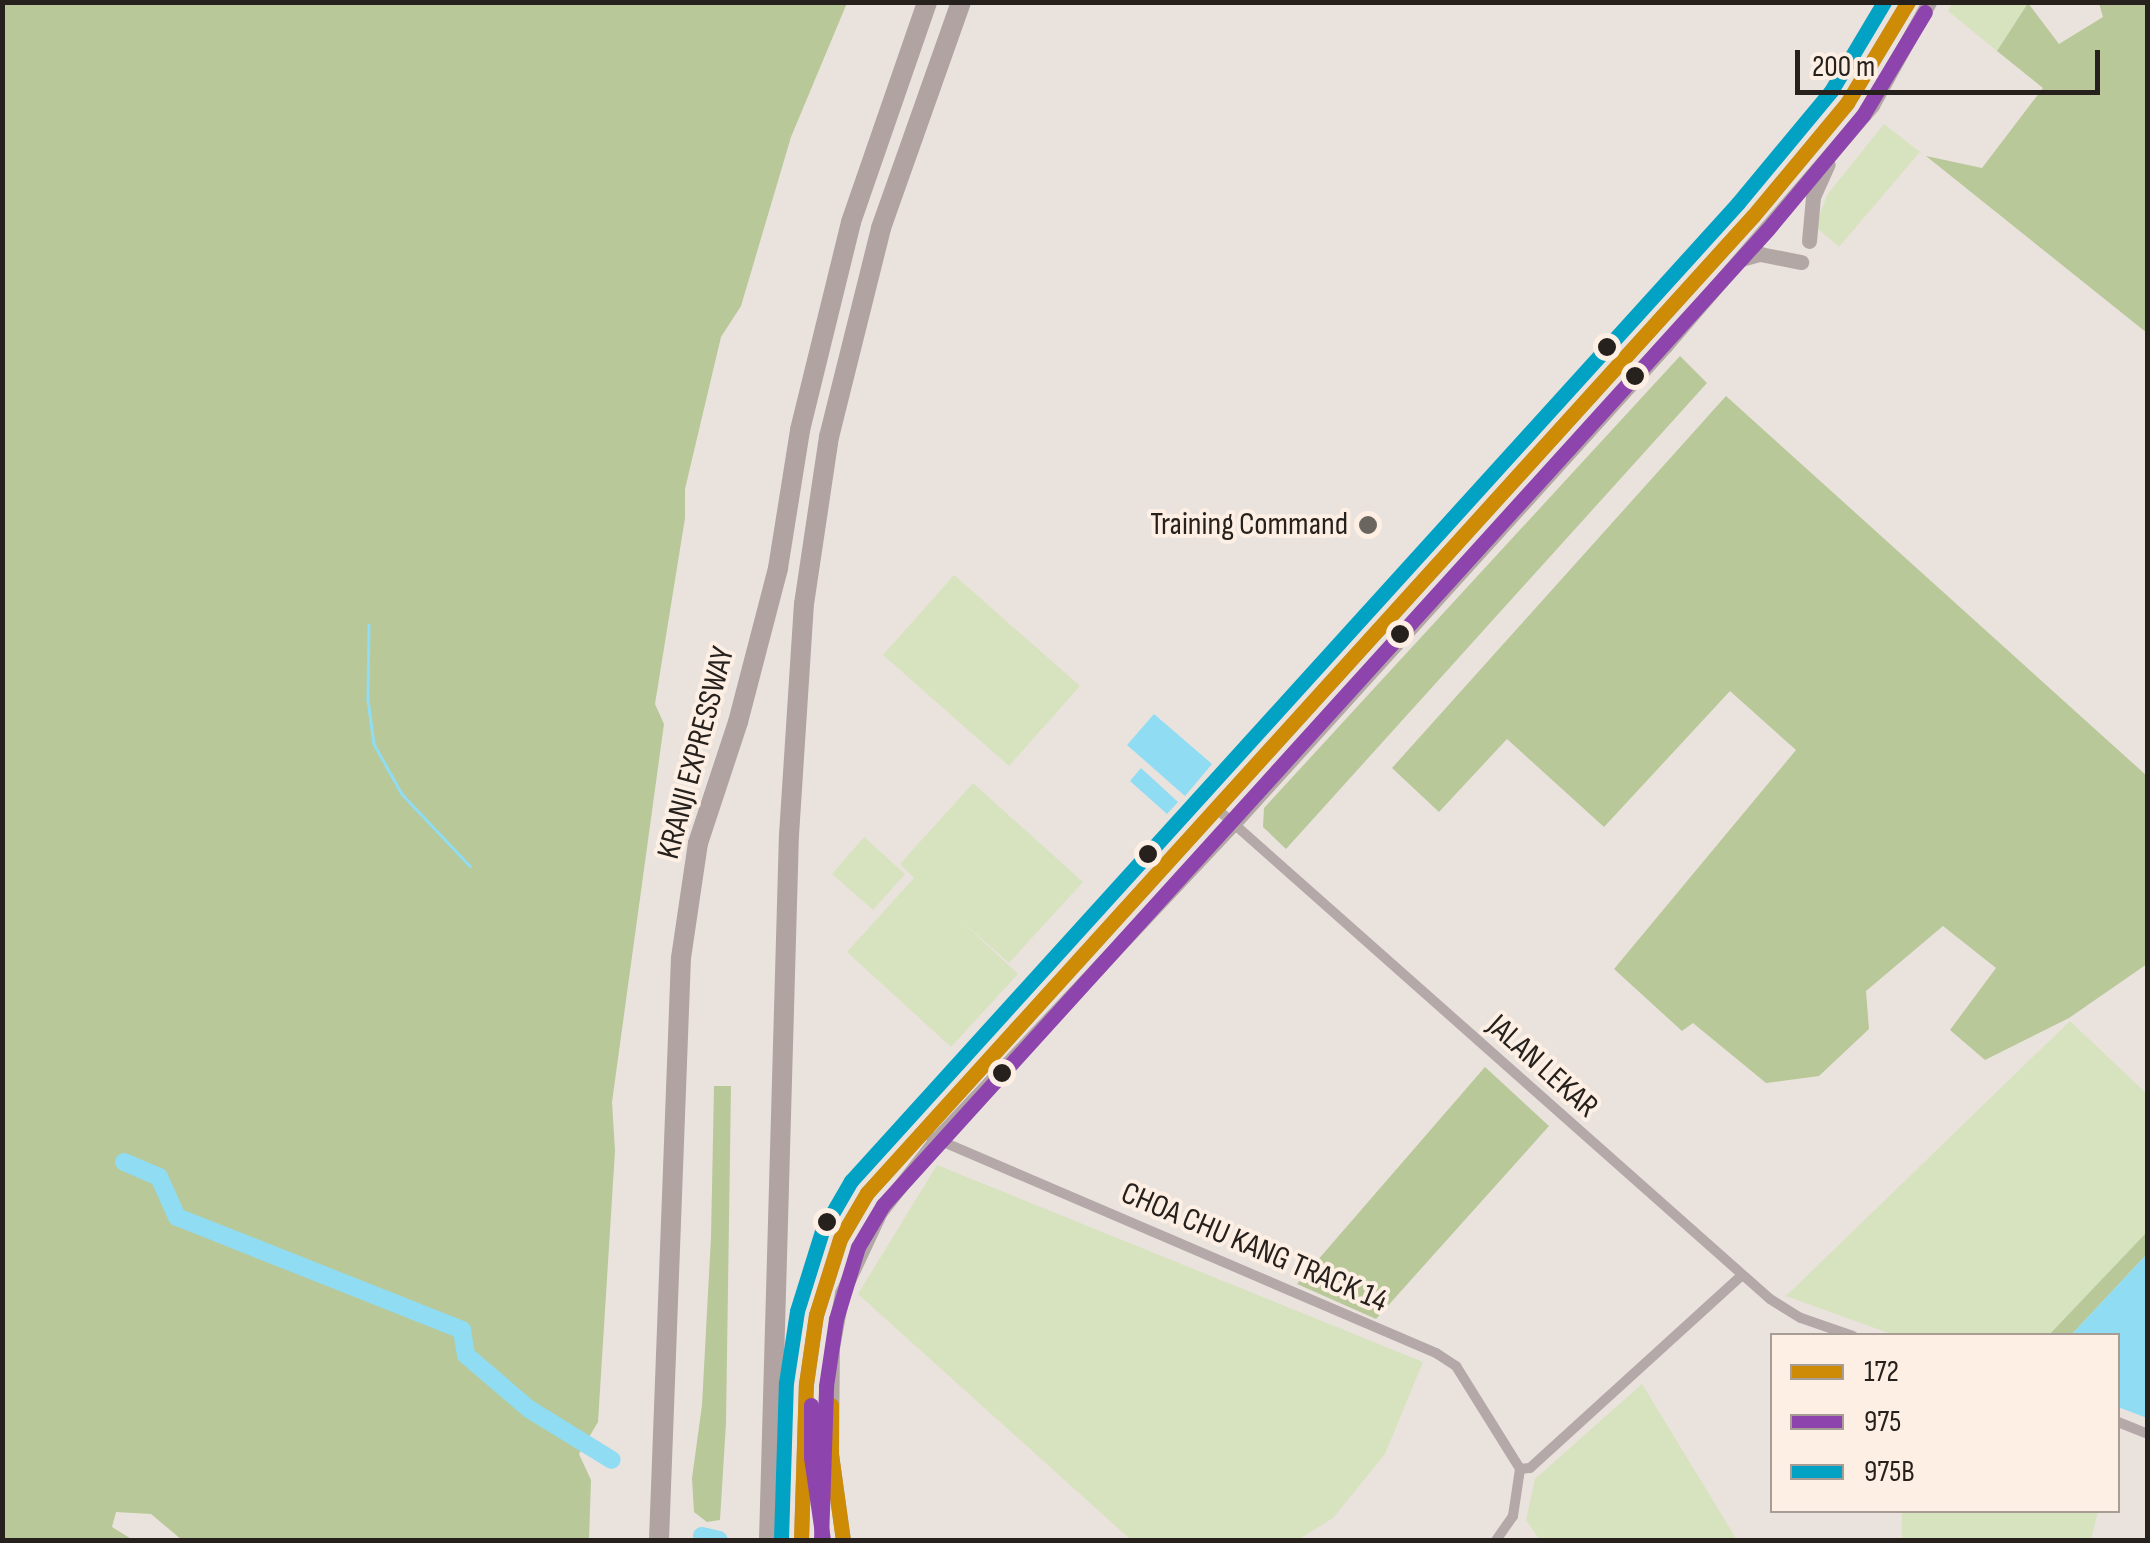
<!DOCTYPE html>
<html>
<head>
<meta charset="utf-8">
<style>
	body { margin:0 }
	#map { position:relative; width:2150px; height:1543px; overflow:hidden; background:#eae3dd; font-family:"Sofia Sans Condensed",sans-serif }
	div>[style] { position:absolute }
	.green>* { inset:0; background:#d7e2bf }
	.forest>* { inset:0; background:#b8c899 }
	.water>* { inset:0; background:#8fdcf3 }
	.stream>* { height:2.5px; margin:-1.25px; padding:0 1.25px; transform-origin:1.25px; border-radius:1.25px; background:#8fdcf3 }
	.river>* { height:18px; margin:-9px; padding:0 9px; transform-origin:9px; border-radius:9px; background:#8fdcf3 }
	.street>* { height:10px; margin:-5px; padding:0 5px; transform-origin:5px; border-radius:5px; background:#b4a8a8 }
	.secondary>* { height:15px; margin:-7.5px; padding:0 7.5px; transform-origin:7.5px; border-radius:7.5px; background:#b3a7a6 }
	.highway>* { height:20px; margin:-10px; padding:0 10px; transform-origin:10px; border-radius:10px; background:#b0a3a2 }
	.bus-1>* { height:15px; margin:-7.5px; padding:0 7.5px; transform-origin:7.5px; border-radius:7.5px; background:#cd8b06 }
	.bus-2>* { height:15px; margin:-7.5px; padding:0 7.5px; transform-origin:7.5px; border-radius:7.5px; background:#8e44ad }
	.bus-3>* { height:15px; margin:-7.5px; padding:0 7.5px; transform-origin:7.5px; border-radius:7.5px; background:#02a2c5 }
	.dots>* { width:28px; height:28px; translate:-50% -50%; box-sizing:border-box; border:5px solid #feefe4; border-radius:50% }
	span { translate:-50% -50%; white-space:nowrap; text-align:center; line-height:1.15; -webkit-text-stroke:8px #feefe4; paint-order:stroke }
	.poi-label { font-size:32px; color:#26211d }
	.right { translate:-100% -50%; text-align:right }
	.street-label { font-size:32px; color:#26211d }
	.frame { position:absolute; inset:0; border:5px solid #26211d; pointer-events:none }
	.legend { position:absolute; left:1770px; top:1333px; width:350px; height:180px; box-sizing:border-box; background:#feefe4; border:2px solid #a89d94; margin:0; padding:12px 18px; list-style:none; font-size:30px; color:#26211d }
	.legend li { display:flex; align-items:center; gap:20px; height:50px }
	.legend b { width:50px; border:2px solid #a89d94 }
	.scale { position:absolute; left:1795px; top:50px; width:305px; height:45px; box-sizing:border-box; border:5px solid #26211d; border-top:0; padding-left:12px; font-size:30px; line-height:35px; white-space:nowrap; color:#26211d; -webkit-text-stroke:8px #feefe4; paint-order:stroke }
</style>
</head>
<body>
<div id="map">
	<div class="green">
		<i style="clip-path:polygon(1952px 3px,2028px 3px,1997px 51px,1948px 11px)"></i>
		<i style="clip-path:polygon(1884px 124px,1920px 152px,1839px 247px,1817px 228px,1819px 217px,1827px 195px)"></i>
		<i style="clip-path:polygon(954px 575px,1080px 686px,1009px 766px,883px 655px)"></i>
		<i style="clip-path:polygon(973px 783px,1083px 882px,1009px 963px,958px 918px,1018px 974px,951px 1047px,847px 952px,914px 878px,900px 864px)"></i>
		<i style="clip-path:polygon(864px 837px,905px 874px,873px 910px,832px 874px)"></i>
		<i style="clip-path:polygon(2070px 1021px,2147px 1094px,2147px 1254px,2071px 1335px,1894px 1335px,1786px 1296px)"></i>
		<i style="clip-path:polygon(937px 1165px,1423px 1362px,1385px 1454px,1333px 1518px,1298px 1540px,1131px 1540px,858px 1294px)"></i>
		<i style="clip-path:polygon(1642px 1384px,1737px 1540px,1540px 1540px,1526px 1520px,1535px 1479px)"></i>
		<i style="clip-path:polygon(1902px 1511px,1902px 1510px,2098px 1511px,2091px 1540px,1902px 1540px)"></i>
	</div>
	<div class="forest">
		<i style="clip-path:polygon(3px 2px,847px 3px,791px 137px,741px 306px,721px 337px,685px 489px,685px 518px,655px 704px,664px 724px,612px 1102px,615px 1151px,598px 1422px,579px 1454px,591px 1480px,589px 1540px,182px 1540px,151px 1514px,116px 1512px,112px 1527px,133px 1540px,3px 1540px)"></i>
		<i style="clip-path:polygon(2028px 3px,2059px 44px,2103px 17px,2099px 3px,2147px 3px,2147px 333px,1926px 156px,1982px 168px,2043px 88px,1997px 51px)"></i>
		<i style="clip-path:polygon(1680px 356px,1707px 383px,1286px 849px,1263px 827px,1264px 808px)"></i>
		<i style="clip-path:polygon(1726px 396px,2147px 776px,2147px 964px,2069px 1018px,1985px 1060px,1950px 1030px,1996px 968px,1943px 926px,1866px 991px,1869px 1029px,1819px 1076px,1766px 1083px,1693px 1023px,1682px 1031px,1614px 969px,1796px 750px,1730px 691px,1604px 827px,1507px 739px,1439px 812px,1392px 768px)"></i>
		<i style="clip-path:polygon(1485px 1067px,1549px 1126px,1376px 1319px,1297px 1284px)"></i>
		<i style="clip-path:polygon(714px 1086px,731px 1086px,726px 1423px,720px 1520px,707px 1522px,694px 1512px,692px 1478px,702px 1405px,711px 1237px)"></i>
		<i style="clip-path:polygon(2147px 1232px,2147px 1254px,2071px 1335px,2048px 1336px)"></i>
	</div>
	<div class="water">
		<i style="clip-path:polygon(1154px 714px,1212px 764px,1185px 796px,1127px 745px)"></i>
		<i style="clip-path:polygon(1141px 768px,1178px 802px,1167px 814px,1130px 781px)"></i>
		<i style="clip-path:polygon(2147px 1254px,2147px 1418px,2118px 1407px,2118px 1336px,2071px 1335px)"></i>
	</div>
	<div class="stream">
		<i style="left:369px;top:625px;width:75px;rotate:90.8deg"></i>
		<i style="left:368px;top:700px;width:44px;rotate:82.2deg"></i>
		<i style="left:374px;top:744px;width:57px;rotate:60.8deg"></i>
		<i style="left:402px;top:794px;width:99px;rotate:46.6deg"></i>
	</div>
	<div class="river">
		<i style="left:124px;top:1162px;width:38px;rotate:23deg"></i>
		<i style="left:159px;top:1177px;width:44px;rotate:65.8deg"></i>
		<i style="left:177px;top:1217px;width:307px;rotate:21.6deg"></i>
		<i style="left:462px;top:1330px;width:25px;rotate:81deg"></i>
		<i style="left:466px;top:1355px;width:83px;rotate:40.6deg"></i>
		<i style="left:529px;top:1409px;width:97px;rotate:31.6deg"></i>
		<i style="left:702px;top:1536px;width:17px;rotate:13deg"></i>
	</div>
	<div class="street">
		<i style="left:1216px;top:808px;width:740px;rotate:41.55deg"></i>
		<i style="left:1770px;top:1299px;width:36px;rotate:32deg"></i>
		<i style="left:1801px;top:1318px;width:55px;rotate:19.1deg"></i>
		<i style="left:920px;top:1132px;width:561px;rotate:23.19deg"></i>
		<i style="left:1436px;top:1353px;width:24px;rotate:33deg"></i>
		<i style="left:1456px;top:1366px;width:121px;rotate:58.1deg"></i>
		<i style="left:1520px;top:1469px;width:48px;rotate:98.5deg"></i>
		<i style="left:1513px;top:1516px;width:29px;rotate:125deg"></i>
		<i style="left:2118px;top:1422px;width:32px;rotate:22deg"></i>
		<i style="left:1520px;top:1469px;width:10px;rotate:-6deg"></i>
		<i style="left:1530px;top:1468px;width:285px;rotate:-42.3deg"></i>
	</div>
	<div class="secondary">
		<i style="left:1809px;top:241px;width:44px;rotate:-84.8deg"></i>
		<i style="left:1813px;top:197px;width:36px;rotate:-66deg"></i>
		<i style="left:1741px;top:259px;width:20px;rotate:-15deg"></i>
		<i style="left:1760px;top:254px;width:42px;rotate:11deg"></i>
		<i style="left:801px;top:1540px;width:156px;rotate:-88.2deg"></i>
		<i style="left:806px;top:1384px;width:70px;rotate:-81.8deg"></i>
		<i style="left:816px;top:1315px;width:80px;rotate:-72.5deg"></i>
		<i style="left:840px;top:1239px;width:53px;rotate:-59.6deg"></i>
		<i style="left:867px;top:1193px;width:1319px;rotate:-47.8deg"></i>
		<i style="left:1753px;top:216px;width:147px;rotate:-50.2deg"></i>
		<i style="left:1847px;top:103px;width:118px;rotate:-58.9deg"></i>
		<i style="left:843px;top:1540px;width:87px;rotate:-97.9deg"></i>
		<i style="left:831px;top:1454px;width:106px;rotate:-89.5deg"></i>
		<i style="left:832px;top:1348px;width:56px;rotate:-79.7deg"></i>
		<i style="left:842px;top:1293px;width:89px;rotate:-64.9deg"></i>
		<i style="left:880px;top:1212px;width:91px;rotate:-52.1deg"></i>
		<i style="left:936px;top:1140px;width:434px;rotate:-46.8deg"></i>
		<i style="left:1233px;top:824px;width:644px;rotate:-47.89deg"></i>
		<i style="left:1665px;top:346px;width:318px;rotate:-49.3deg"></i>
		<i style="left:1872px;top:105px;width:118px;rotate:-61deg"></i>
	</div>
	<div class="highway">
		<i style="left:659px;top:1540px;width:582px;rotate:-87.84deg"></i>
		<i style="left:681px;top:958px;width:116px;rotate:-81.6deg"></i>
		<i style="left:698px;top:843px;width:127px;rotate:-71.7deg"></i>
		<i style="left:738px;top:722px;width:159px;rotate:-75.4deg"></i>
		<i style="left:778px;top:568px;width:140px;rotate:-80.9deg"></i>
		<i style="left:800px;top:430px;width:214px;rotate:-76.2deg"></i>
		<i style="left:851px;top:222px;width:233px;rotate:-70.9deg"></i>
		<i style="left:769px;top:1540px;width:705px;rotate:-88.38deg"></i>
		<i style="left:789px;top:835px;width:231px;rotate:-86.3deg"></i>
		<i style="left:804px;top:604px;width:169px;rotate:-81.5deg"></i>
		<i style="left:829px;top:437px;width:215px;rotate:-76deg"></i>
		<i style="left:881px;top:228px;width:240px;rotate:-70.5deg"></i>
	</div>
	<div class="bus-1">
		<i style="left:831px;top:1405px;width:49px;rotate:90deg"></i>
		<i style="left:831px;top:1454px;width:87px;rotate:82.1deg"></i>
		<i style="left:801px;top:1540px;width:156px;rotate:-88.2deg"></i>
		<i style="left:806px;top:1384px;width:70px;rotate:-81.8deg"></i>
		<i style="left:816px;top:1315px;width:80px;rotate:-72.5deg"></i>
		<i style="left:840px;top:1239px;width:53px;rotate:-59.6deg"></i>
		<i style="left:867px;top:1193px;width:1319px;rotate:-47.8deg"></i>
		<i style="left:1753px;top:216px;width:147px;rotate:-50.2deg"></i>
		<i style="left:1847px;top:103px;width:118px;rotate:-58.9deg"></i>
	</div>
	<div class="bus-2">
		<i style="left:811px;top:1405px;width:52px;rotate:90deg"></i>
		<i style="left:811px;top:1457px;width:84px;rotate:81.8deg"></i>
		<i style="left:821px;top:1540px;width:154px;rotate:-88.1deg"></i>
		<i style="left:826px;top:1386px;width:68px;rotate:-81.5deg"></i>
		<i style="left:836px;top:1319px;width:75px;rotate:-73deg"></i>
		<i style="left:858px;top:1247px;width:49px;rotate:-59.2deg"></i>
		<i style="left:883px;top:1205px;width:1317px;rotate:-47.8deg"></i>
		<i style="left:1768px;top:229px;width:148px;rotate:-50.2deg"></i>
		<i style="left:1863px;top:115px;width:120px;rotate:-59deg"></i>
	</div>
	<div class="bus-3">
		<i style="left:781px;top:1539px;width:156px;rotate:-88.2deg"></i>
		<i style="left:786px;top:1383px;width:73px;rotate:-81.3deg"></i>
		<i style="left:797px;top:1311px;width:84px;rotate:-72.6deg"></i>
		<i style="left:822px;top:1231px;width:58px;rotate:-59.9deg"></i>
		<i style="left:851px;top:1181px;width:1320px;rotate:-47.79deg"></i>
		<i style="left:1738px;top:203px;width:146px;rotate:-50.3deg"></i>
		<i style="left:1831px;top:91px;width:104px;rotate:-59.2deg"></i>
	</div>
	<div class="dots">
		<i style="left:1607px;top:347px;background:#26211d"></i>
		<i style="left:1635px;top:376px;background:#26211d"></i>
		<i style="left:1368px;top:525px;background:#6b6560"></i>
		<i style="left:1400px;top:634px;background:#26211d"></i>
		<i style="left:1148px;top:854px;background:#26211d"></i>
		<i style="left:1002px;top:1073px;background:#26211d"></i>
		<i style="left:827px;top:1222px;background:#26211d"></i>
	</div>
	<div class="poi-label">
		<span class="right" style="left:1348px;top:525px">Training Command</span>
	</div>
	<div class="street-label">
		<span style="left:697px;top:753px;rotate:-75deg">KRANJI EXPRESSWAY</span>
		<span style="left:1542px;top:1067px;rotate:42deg">JALAN LEKAR</span>
		<span style="left:1254px;top:1248px;rotate:23deg">CHOA CHU KANG TRACK 14</span>
	</div>
	<div class="frame"></div>
	<ul class="legend">
	<li><b style="height:12px;background:#cd8b06"></b>172</li>
	<li><b style="height:12px;background:#8e44ad"></b>975</li>
	<li><b style="height:12px;background:#02a2c5"></b>975B</li>
	</ul>
	<div class="scale">200 m</div>
</div>
</body>
</html>
